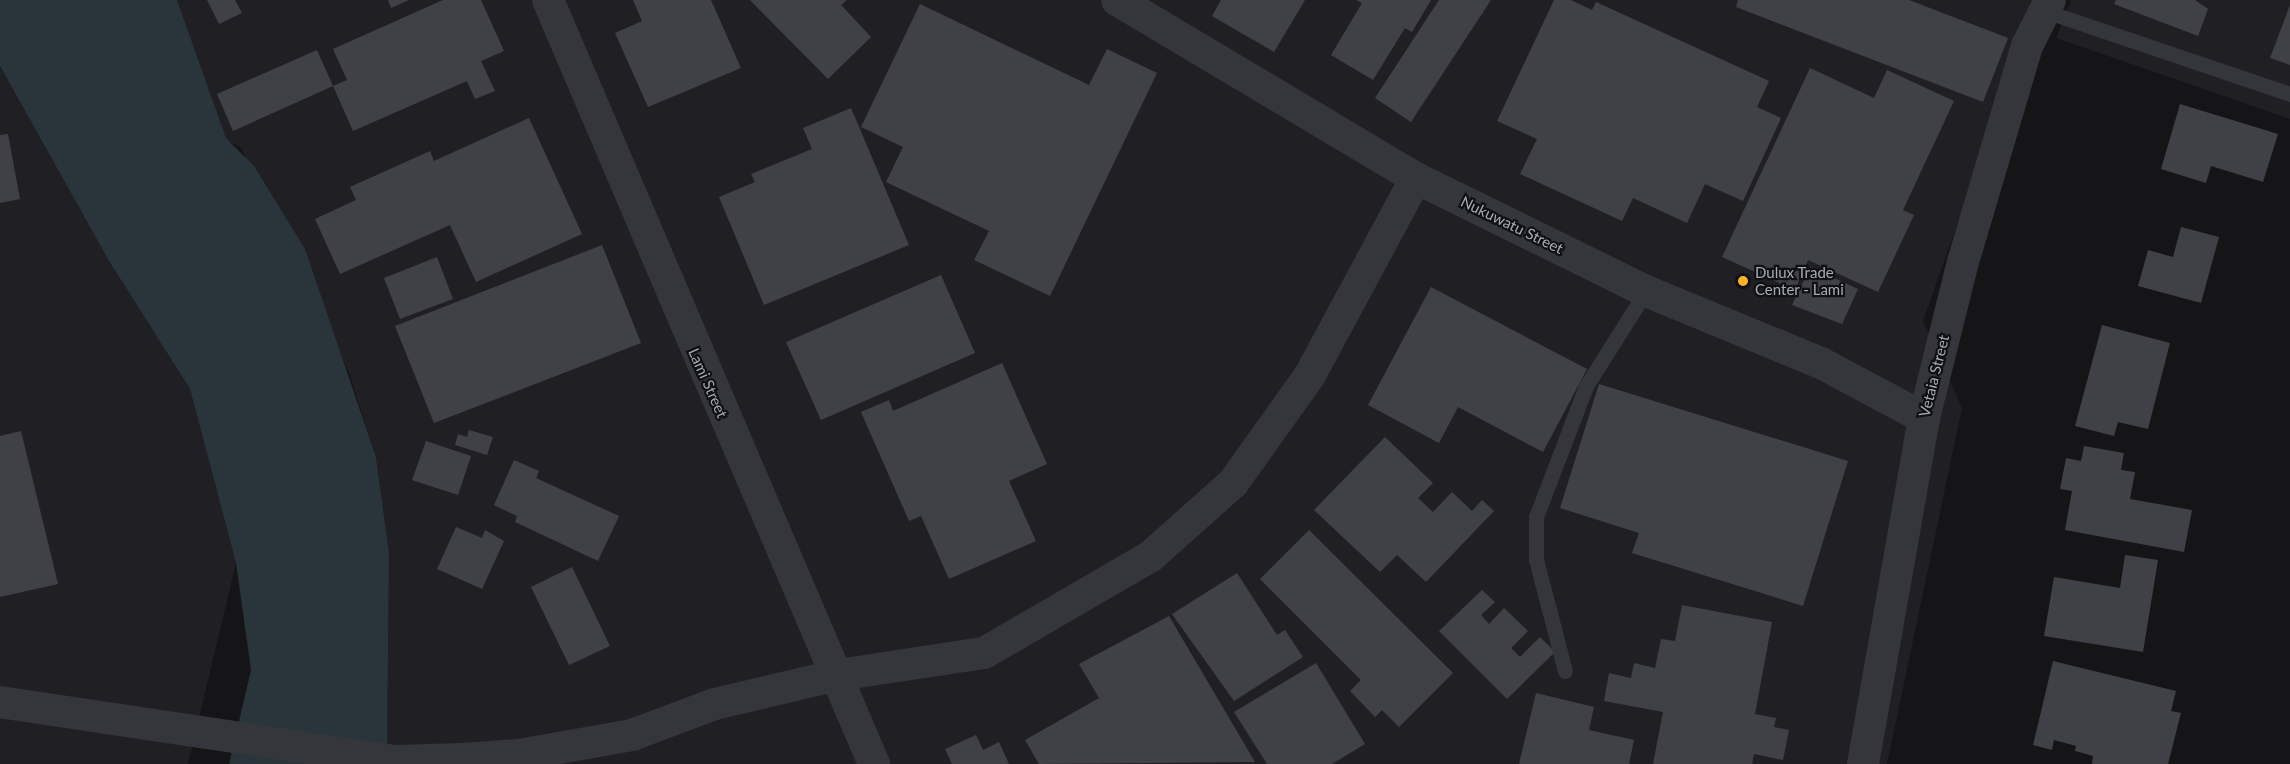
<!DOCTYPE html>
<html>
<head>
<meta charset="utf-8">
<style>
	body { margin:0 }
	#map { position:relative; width:2290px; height:764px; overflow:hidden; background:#151517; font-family:Lato,sans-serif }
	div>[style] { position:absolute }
	.built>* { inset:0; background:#202024 }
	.water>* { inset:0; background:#2a343b }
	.building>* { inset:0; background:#404147 }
	.lane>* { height:15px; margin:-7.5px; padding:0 7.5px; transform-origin:7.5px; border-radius:7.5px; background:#35363c }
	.street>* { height:32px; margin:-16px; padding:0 16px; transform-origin:16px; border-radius:16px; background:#35363c }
	.dots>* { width:16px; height:16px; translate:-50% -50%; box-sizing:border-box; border:3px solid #101012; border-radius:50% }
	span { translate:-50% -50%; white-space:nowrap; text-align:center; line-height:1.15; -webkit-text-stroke:4.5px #101012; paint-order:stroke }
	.street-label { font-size:15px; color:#a5abb8 }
	.poi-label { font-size:15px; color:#a5abb8 }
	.left { translate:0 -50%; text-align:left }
</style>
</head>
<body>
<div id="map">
	<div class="built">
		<i style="clip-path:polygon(177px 0,2037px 0,1923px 321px,1962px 408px,1887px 764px,387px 764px,389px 553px,376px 457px,349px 373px,241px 148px,226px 139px)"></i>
		<i style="clip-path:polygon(2071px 0,2290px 0,2290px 119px,2056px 38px)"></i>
		<i style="clip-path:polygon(0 66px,109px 261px,190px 389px,236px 563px,188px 764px,0 764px)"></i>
	</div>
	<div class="water">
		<i style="clip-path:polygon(0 0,177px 0,226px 138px,254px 166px,305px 249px,376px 457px,389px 553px,387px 764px,229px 764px,251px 670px,236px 563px,190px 389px,109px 261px,0 66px)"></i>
	</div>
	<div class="building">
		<i style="clip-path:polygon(207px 0,235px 0,242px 13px,219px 24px)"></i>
		<i style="clip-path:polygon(388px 0,409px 0,391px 8px)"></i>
		<i style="clip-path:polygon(443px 0,481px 0,504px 51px,481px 61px,495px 91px,475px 99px,467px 81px,353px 131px,333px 86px,233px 131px,217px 94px,317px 50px,333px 86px,347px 80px,333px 49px)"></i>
		<i style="clip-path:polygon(633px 0,711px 0,741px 68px,648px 107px,615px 33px,642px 21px)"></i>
		<i style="clip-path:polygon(750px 0,847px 0,841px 5px,871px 37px,828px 79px)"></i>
		<i style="clip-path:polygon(1221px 0,1305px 0,1274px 52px,1212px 16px)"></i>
		<i style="clip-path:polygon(1356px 0,1431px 0,1412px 32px,1405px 28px,1373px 80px,1331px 55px,1362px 3px)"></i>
		<i style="clip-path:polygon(1439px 0,1491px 0,1411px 122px,1375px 98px)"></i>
		<i style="clip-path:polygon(1554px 0,1571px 0,1592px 10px,1596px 2px,1769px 81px,1757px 107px,1781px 118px,1743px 201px,1705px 184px,1687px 223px,1633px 198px,1622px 221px,1520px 174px,1537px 139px,1497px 121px)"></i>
		<i style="clip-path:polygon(1738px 0,1909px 0,2008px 38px,1983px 102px,1736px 7px)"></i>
		<i style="clip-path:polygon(2116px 0,2195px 0,2208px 9px,2198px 36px,2114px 4px)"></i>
		<i style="clip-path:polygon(920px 4px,1089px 85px,1107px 49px,1157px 73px,1050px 296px,974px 260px,989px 231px,886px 182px,903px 147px,861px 127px)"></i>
		<i style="clip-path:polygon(2290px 5px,2290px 65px,2270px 58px)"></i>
		<i style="clip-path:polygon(1810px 68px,1874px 98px,1887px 70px,1954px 101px,1903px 210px,1914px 215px,1878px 292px,1808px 260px,1795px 290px,1722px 257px)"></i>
		<i style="clip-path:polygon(2180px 104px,2278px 134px,2263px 182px,2211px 166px,2206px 183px,2161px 169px)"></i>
		<i style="clip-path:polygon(851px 108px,909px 245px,764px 305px,719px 197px,755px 182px,751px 174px,812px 149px,803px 128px)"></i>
		<i style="clip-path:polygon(529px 118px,582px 234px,476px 282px,450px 225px,340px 274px,315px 219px,356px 200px,350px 187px,430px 151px,434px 161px)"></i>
		<i style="clip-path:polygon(8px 134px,20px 199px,0 203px,0 135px)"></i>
		<i style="clip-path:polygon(2181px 227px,2219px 237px,2201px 303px,2138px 286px,2148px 250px,2173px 257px)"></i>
		<i style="clip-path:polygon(602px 245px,641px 343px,434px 423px,395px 326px)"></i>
		<i style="clip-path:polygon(437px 257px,453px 299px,400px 319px,384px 278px)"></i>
		<i style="clip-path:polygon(1810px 267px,1858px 289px,1842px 324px,1792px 305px)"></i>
		<i style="clip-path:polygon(941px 275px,975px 353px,821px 420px,786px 342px)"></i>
		<i style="clip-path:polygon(1431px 287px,1587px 369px,1543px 452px,1458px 407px,1439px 443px,1368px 405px)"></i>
		<i style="clip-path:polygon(2102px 325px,2170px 343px,2148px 429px,2118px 422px,2114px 436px,2075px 426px)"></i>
		<i style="clip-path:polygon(1002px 363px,1047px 464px,1009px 481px,1036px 541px,949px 579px,921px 516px,909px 521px,861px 412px,889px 400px,893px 411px)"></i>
		<i style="clip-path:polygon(1599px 384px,1848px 461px,1803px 606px,1632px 553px,1639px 533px,1560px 508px)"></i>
		<i style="clip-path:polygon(469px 430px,493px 437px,487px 455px,455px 445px,458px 434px,467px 437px)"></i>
		<i style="clip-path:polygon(21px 431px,58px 584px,0 597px,0 436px)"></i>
		<i style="clip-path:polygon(1385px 437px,1433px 483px,1418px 498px,1433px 512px,1452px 492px,1472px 511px,1482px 500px,1494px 511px,1426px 582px,1397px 555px,1380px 572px,1314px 510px)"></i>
		<i style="clip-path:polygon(426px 441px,471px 456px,458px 495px,412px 480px)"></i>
		<i style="clip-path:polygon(2084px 446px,2124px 453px,2121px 470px,2135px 472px,2130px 499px,2192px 510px,2184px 552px,2065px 530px,2072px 491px,2060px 489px,2066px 458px,2081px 461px)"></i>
		<i style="clip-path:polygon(514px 460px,539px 471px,536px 478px,619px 516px,598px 561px,515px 522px,517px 516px,494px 505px)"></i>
		<i style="clip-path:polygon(456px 527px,482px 538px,485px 530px,504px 541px,482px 589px,437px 569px)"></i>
		<i style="clip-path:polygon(1309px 530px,1453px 673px,1399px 727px,1382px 710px,1375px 717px,1350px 691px,1361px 680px,1260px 579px)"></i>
		<i style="clip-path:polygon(2125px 555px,2158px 560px,2143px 652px,2044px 636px,2054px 577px,2120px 588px)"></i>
		<i style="clip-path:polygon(572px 567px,610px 646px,569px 665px,531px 587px)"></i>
		<i style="clip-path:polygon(1237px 573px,1277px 635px,1285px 630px,1303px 657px,1234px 701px,1172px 614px)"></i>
		<i style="clip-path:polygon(1482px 590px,1495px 602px,1481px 615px,1489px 624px,1504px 608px,1528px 631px,1511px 648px,1520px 657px,1540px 637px,1555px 652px,1507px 699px,1439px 631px)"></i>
		<i style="clip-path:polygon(1682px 605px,1772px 622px,1755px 714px,1776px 718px,1774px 727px,1789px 730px,1783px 760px,1754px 754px,1752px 764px,1653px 764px,1663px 712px,1604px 701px,1609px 673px,1631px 678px,1634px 663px,1655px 668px,1661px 639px,1675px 641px)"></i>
		<i style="clip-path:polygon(1169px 616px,1255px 762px,1039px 764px,1025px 740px,1099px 698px,1079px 664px)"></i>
		<i style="clip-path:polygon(2053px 661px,2176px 691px,2171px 711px,2181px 713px,2168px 764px,2092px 764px,2093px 756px,2075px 751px,2076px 746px,2054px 740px,2052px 750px,2033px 745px)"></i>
		<i style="clip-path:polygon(1316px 663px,1365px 744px,1332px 764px,1267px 764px,1234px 712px)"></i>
		<i style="clip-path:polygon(1536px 693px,1594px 707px,1589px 730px,1634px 740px,1629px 764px,1519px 764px)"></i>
		<i style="clip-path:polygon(976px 735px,983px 750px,999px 742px,1009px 764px,952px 764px,945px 749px)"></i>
	</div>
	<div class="lane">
		<i style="left:2045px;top:11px;width:259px;rotate:18.7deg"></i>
		<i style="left:1565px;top:671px;width:115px;rotate:-104.6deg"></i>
		<i style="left:1536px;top:560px;width:43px;rotate:-90deg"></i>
		<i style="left:1536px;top:517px;width:140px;rotate:-69.1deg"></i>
		<i style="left:1586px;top:386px;width:112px;rotate:-57.7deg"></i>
	</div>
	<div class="street">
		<i style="left:548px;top:0;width:831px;rotate:66.89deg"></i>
		<i style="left:1117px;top:0;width:348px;rotate:30.8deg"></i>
		<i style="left:1416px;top:178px;width:256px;rotate:26.2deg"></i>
		<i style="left:1646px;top:291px;width:189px;rotate:22.4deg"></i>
		<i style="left:1821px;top:363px;width:117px;rotate:28.1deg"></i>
		<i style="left:0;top:702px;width:401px;rotate:8.5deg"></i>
		<i style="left:397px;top:761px;width:66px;rotate:-1.7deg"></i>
		<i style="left:463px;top:759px;width:56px;rotate:-4.1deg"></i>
		<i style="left:519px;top:755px;width:115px;rotate:-10deg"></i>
		<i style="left:632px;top:735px;width:89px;rotate:-20.5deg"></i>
		<i style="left:715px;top:704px;width:126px;rotate:-13.3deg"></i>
		<i style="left:838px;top:675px;width:148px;rotate:-8.6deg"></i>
		<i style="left:984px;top:653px;width:193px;rotate:-30.1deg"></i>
		<i style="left:1151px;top:556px;width:110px;rotate:-41.7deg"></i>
		<i style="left:1233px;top:483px;width:133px;rotate:-54.5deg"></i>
		<i style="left:1310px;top:375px;width:224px;rotate:-61.7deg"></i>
		<i style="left:1863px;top:764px;width:351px;rotate:-80deg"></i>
		<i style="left:1924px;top:418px;width:161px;rotate:-76deg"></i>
		<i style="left:1963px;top:262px;width:225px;rotate:-73.5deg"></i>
		<i style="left:2027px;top:46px;width:51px;rotate:-63.4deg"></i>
	</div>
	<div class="dots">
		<i style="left:1743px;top:281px;background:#feb325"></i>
	</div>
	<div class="street-label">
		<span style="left:1512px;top:225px;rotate:26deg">Nukuwatu Street</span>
		<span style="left:1934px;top:376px;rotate:-76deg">Vetaia Street</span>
		<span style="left:708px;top:383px;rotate:66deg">Lami Street</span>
	</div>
	<div class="poi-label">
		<span class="left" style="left:1755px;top:281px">Dulux Trade<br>Center - Lami</span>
	</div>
</div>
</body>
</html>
